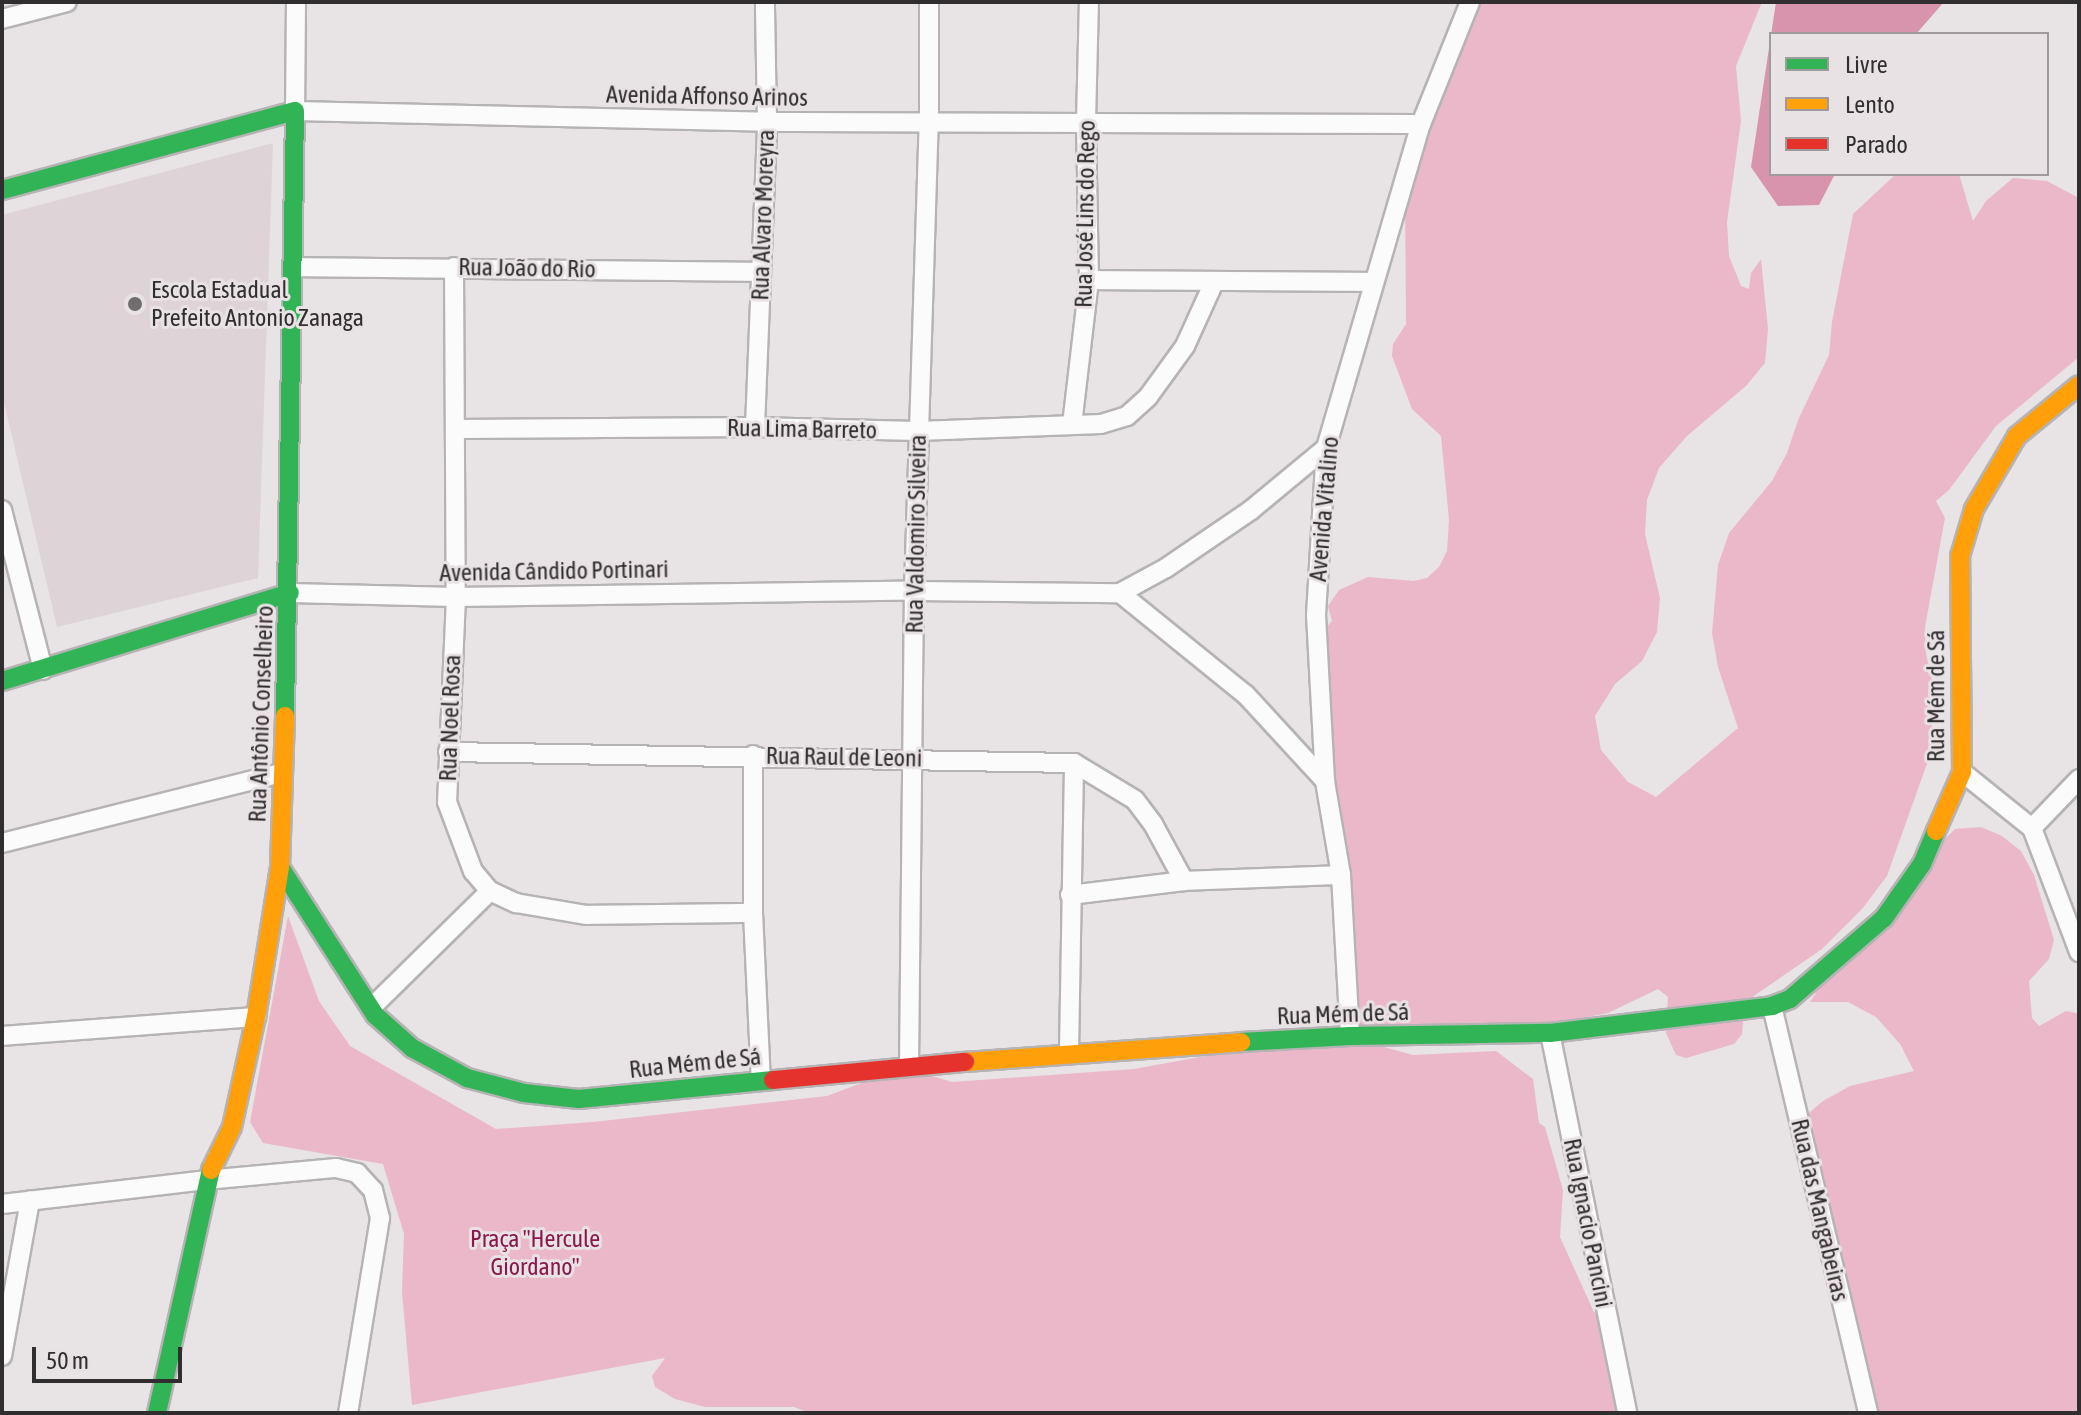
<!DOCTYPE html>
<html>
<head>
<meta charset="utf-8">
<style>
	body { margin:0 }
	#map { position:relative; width:2081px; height:1415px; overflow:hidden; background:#e8e3e5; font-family:"Asap Condensed",sans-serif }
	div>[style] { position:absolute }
	.built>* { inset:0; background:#ded4d7 }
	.green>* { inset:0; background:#ebb8c9 }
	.water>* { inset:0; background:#d794ac }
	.roads { filter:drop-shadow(2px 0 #b6b3b4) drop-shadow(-2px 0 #b6b3b4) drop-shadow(0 2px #b6b3b4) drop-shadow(0 -2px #b6b3b4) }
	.street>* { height:18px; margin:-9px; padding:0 9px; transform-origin:9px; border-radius:9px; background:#fcfbfb }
	.fast>* { height:18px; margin:-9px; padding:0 9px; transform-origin:9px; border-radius:9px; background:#30b455 }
	.slow>* { height:18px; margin:-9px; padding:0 9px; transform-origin:9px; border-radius:9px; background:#ff9f0a }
	.jam>* { height:18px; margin:-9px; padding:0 9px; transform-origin:9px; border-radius:9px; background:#e5322d }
	.dots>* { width:22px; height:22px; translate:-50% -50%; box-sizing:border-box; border:4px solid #e9e2e4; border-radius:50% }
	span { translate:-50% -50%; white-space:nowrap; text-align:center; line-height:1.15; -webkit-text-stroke:6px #e9e2e4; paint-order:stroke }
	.street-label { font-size:24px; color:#312e2f }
	.poi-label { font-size:24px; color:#312e2f }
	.left { translate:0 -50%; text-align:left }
	.park-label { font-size:24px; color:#89174c }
	.frame { position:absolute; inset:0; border:4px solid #312e2f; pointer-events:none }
	.legend { position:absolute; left:1769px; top:32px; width:280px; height:144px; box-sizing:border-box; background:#e9e2e4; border:2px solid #9f9a9c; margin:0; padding:10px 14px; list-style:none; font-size:24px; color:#312e2f }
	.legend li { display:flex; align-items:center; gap:16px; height:40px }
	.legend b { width:40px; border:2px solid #9f9a9c }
	.scale { position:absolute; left:32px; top:1347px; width:150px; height:36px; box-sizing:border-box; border:4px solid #312e2f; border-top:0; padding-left:10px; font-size:24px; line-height:28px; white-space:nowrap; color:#312e2f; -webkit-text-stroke:6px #e9e2e4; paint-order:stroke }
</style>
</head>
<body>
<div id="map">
	<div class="built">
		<i style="clip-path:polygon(273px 143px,258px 578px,57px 627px,2px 394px,2px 215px)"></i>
	</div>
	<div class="green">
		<i style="clip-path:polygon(1478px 2px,1762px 2px,1736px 66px,1741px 121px,1727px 222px,1729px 256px,1741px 286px,1749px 289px,1751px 273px,1761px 259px,1768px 329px,1765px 363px,1746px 386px,1687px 436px,1659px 468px,1647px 500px,1645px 534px,1660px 598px,1657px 632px,1642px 661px,1615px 684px,1595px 716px,1601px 750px,1628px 782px,1656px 797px,1738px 728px,1718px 667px,1712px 633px,1718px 565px,1729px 533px,1772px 481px,1787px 453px,1798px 420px,1829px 355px,1832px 322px,1853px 214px,1896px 174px,1959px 174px,1973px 221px,1986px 201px,2013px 178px,2047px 181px,2079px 198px,2079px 357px,1996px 426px,1949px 490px,1936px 501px,1945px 518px,1925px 627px,1926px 654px,1935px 692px,1929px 758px,1887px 876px,1862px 909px,1822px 949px,1745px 1002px,1742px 1034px,1734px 1044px,1686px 1058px,1676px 1055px,1666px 1033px,1668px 997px,1658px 989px,1608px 1013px,1530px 1028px,1384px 1047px,1413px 1055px,1496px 1051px,1533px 1079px,1539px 1123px,1545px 1127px,1563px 1190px,1560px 1237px,1593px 1310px,1620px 1353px,1621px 1364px,1611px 1383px,1622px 1413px,810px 1413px,794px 1407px,705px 1407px,675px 1399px,655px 1387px,652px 1376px,665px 1358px,412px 1405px,402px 1292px,404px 1234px,383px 1164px,263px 1143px,250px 1122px,288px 916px,319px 1001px,350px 1046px,496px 1129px,593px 1122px,827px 1096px,872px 1079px,929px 1075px,952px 1082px,1134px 1069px,1255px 1047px,1343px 1041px,1319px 636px,1332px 621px,1328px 606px,1339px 590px,1368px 577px,1414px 581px,1427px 578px,1439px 567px,1447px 551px,1449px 520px,1441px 436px,1412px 409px,1392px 356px,1393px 344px,1406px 324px,1405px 187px)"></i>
		<i style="clip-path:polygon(1981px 827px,2002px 836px,2021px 851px,2034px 875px,2054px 940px,2049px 959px,2029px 981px,2032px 1018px,2039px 1026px,2066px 1011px,2076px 1013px,2079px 1017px,2079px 1413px,1877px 1413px,1848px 1342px,1825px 1248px,1810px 1212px,1803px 1151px,1796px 1124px,1823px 1101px,1850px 1086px,1914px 1071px,1900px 1044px,1876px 1017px,1848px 1002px,1810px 1002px,1826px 978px,1928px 856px,1955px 829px)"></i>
	</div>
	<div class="water">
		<i style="clip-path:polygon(1776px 2px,1944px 2px,1916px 34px,1771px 34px,1771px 174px,1835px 174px,1819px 205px,1778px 206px,1751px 167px)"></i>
	</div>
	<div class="roads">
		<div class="street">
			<i style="left:296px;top:2px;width:109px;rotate:90.5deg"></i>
			<i style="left:295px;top:111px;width:472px;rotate:1.3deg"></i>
			<i style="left:767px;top:122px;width:654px;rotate:0.18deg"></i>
			<i style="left:2px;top:19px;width:67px;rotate:-14.7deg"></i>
			<i style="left:293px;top:267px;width:468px;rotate:0.6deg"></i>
			<i style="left:454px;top:267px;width:330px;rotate:89.7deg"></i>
			<i style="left:456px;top:597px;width:205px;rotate:92.5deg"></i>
			<i style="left:447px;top:802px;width:74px;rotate:69.4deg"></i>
			<i style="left:473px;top:871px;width:26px;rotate:50deg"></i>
			<i style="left:490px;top:891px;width:29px;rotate:25deg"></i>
			<i style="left:516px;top:903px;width:72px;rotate:9.6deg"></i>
			<i style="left:587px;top:915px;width:166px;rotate:-0.7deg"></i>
			<i style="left:1089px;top:280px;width:284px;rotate:0.4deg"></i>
			<i style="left:1072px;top:425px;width:146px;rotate:-83.3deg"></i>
			<i style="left:1089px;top:280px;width:158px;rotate:-91.1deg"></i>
			<i style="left:1086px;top:122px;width:120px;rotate:-88.6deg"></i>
			<i style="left:755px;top:427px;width:305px;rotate:-87.7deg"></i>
			<i style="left:767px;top:122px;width:120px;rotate:-91deg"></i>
			<i style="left:457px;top:429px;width:298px;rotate:-0.4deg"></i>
			<i style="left:755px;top:427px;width:162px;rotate:1.4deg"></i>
			<i style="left:917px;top:431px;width:184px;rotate:-2.2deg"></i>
			<i style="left:1101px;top:424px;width:27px;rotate:-17deg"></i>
			<i style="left:1127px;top:416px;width:28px;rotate:-42deg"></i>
			<i style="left:1148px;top:397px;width:63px;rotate:-54deg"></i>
			<i style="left:1185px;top:346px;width:70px;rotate:-65.6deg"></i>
			<i style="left:2px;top:510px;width:165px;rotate:75.6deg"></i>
			<i style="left:290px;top:593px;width:166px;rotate:1.4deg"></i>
			<i style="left:456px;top:597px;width:458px;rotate:-0.8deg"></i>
			<i style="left:914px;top:591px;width:206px;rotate:0.6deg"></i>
			<i style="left:1120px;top:593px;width:52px;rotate:-28.5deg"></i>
			<i style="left:1166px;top:568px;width:103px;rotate:-34.3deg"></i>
			<i style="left:1251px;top:510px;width:97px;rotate:-39.6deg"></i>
			<i style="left:1120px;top:593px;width:162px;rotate:39deg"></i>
			<i style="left:1246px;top:695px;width:117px;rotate:47.4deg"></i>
			<i style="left:448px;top:752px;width:626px;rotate:1.01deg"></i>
			<i style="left:1074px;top:763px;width:71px;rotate:31.2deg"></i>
			<i style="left:1135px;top:800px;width:30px;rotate:53deg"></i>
			<i style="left:1153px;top:824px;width:65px;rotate:61.5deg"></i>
			<i style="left:753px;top:755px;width:158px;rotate:90deg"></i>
			<i style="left:753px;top:913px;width:167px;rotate:87.3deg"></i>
			<i style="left:1962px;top:772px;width:90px;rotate:38.7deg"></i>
			<i style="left:2032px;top:828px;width:133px;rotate:69.2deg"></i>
			<i style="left:2032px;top:828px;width:68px;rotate:-46.2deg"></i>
			<i style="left:2px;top:843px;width:288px;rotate:-14.1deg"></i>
			<i style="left:1070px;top:895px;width:115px;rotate:-7deg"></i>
			<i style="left:1184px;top:881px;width:157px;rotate:-2.2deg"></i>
			<i style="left:1772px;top:1006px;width:418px;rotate:76.7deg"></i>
			<i style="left:371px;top:1008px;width:167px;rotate:-44.5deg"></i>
			<i style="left:1550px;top:1033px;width:388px;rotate:78.5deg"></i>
			<i style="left:2px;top:1036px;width:255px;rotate:-4.3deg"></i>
			<i style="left:1350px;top:1036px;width:161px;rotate:-93.2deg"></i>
			<i style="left:1341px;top:875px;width:95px;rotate:-99.7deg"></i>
			<i style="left:1325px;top:781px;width:166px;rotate:-93.1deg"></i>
			<i style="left:1316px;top:615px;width:167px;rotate:-86.6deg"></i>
			<i style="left:1326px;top:448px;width:338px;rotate:-73.7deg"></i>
			<i style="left:1421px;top:124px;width:131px;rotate:-68.1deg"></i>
			<i style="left:1069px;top:1052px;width:289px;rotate:-89deg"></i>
			<i style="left:909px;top:1066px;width:475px;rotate:-89.4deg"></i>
			<i style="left:914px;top:591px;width:471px;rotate:-88.2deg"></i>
			<i style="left:929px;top:120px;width:118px;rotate:-90deg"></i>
			<i style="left:2px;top:1204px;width:205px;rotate:-6.7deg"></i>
			<i style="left:206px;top:1180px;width:131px;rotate:-5.3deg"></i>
			<i style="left:336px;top:1168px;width:22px;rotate:13deg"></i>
			<i style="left:357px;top:1173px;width:23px;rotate:47deg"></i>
			<i style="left:373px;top:1190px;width:29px;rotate:76deg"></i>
			<i style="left:380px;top:1218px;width:198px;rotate:99.3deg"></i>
			<i style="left:2px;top:1356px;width:158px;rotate:-79.8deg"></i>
		</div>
		<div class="fast">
			<i style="left:2px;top:190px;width:303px;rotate:-15.1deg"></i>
			<i style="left:295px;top:111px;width:605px;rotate:90.95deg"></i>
			<i style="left:2px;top:681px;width:301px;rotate:-17deg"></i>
			<i style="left:280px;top:867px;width:176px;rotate:57.3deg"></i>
			<i style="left:375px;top:1015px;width:50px;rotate:41.7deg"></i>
			<i style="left:412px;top:1048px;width:63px;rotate:28.6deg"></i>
			<i style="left:467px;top:1078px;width:59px;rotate:14.7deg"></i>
			<i style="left:524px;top:1093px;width:55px;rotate:6.2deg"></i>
			<i style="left:579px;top:1099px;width:195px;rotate:-5.6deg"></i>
			<i style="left:1241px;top:1042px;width:109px;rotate:-3.2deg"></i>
			<i style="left:1350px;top:1036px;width:200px;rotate:-0.9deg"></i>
			<i style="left:1550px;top:1033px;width:224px;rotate:-6.9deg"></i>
			<i style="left:1772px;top:1006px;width:19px;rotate:-21deg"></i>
			<i style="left:1790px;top:999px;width:124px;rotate:-40.8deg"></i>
			<i style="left:1884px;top:918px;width:66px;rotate:-54.9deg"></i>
			<i style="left:1922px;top:864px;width:36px;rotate:-67deg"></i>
			<i style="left:157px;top:1413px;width:249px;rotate:-77.5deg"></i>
		</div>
		<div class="slow">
			<i style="left:1936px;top:831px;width:64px;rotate:-66.2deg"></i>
			<i style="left:1962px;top:772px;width:216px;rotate:-90.5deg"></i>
			<i style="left:1960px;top:556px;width:49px;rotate:-73.4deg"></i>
			<i style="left:1974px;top:509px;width:85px;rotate:-59.5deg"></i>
			<i style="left:2017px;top:436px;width:80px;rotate:-39.4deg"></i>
			<i style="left:965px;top:1062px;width:277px;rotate:-4.1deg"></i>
			<i style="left:211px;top:1170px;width:48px;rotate:-64deg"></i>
			<i style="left:232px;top:1127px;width:113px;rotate:-77.7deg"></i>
			<i style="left:256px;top:1017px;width:152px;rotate:-80.9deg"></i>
			<i style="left:280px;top:867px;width:151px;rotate:-88.1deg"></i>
		</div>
		<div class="jam">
			<i style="left:773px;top:1080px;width:193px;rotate:-5.4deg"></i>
		</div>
	</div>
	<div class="dots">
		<i style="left:135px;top:304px;background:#716d6f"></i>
	</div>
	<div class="street-label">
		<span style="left:707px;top:96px;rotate:1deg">Avenida Affonso Arinos</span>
		<span style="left:1085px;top:214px;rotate:-89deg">Rua José Lins do Rego</span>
		<span style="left:763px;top:215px;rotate:-88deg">Rua Alvaro Moreyra</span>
		<span style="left:527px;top:268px;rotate:1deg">Rua João do Rio</span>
		<span style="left:802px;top:429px;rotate:1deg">Rua Lima Barreto</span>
		<span style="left:1324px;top:509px;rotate:-85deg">Avenida Vitalino</span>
		<span style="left:916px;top:534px;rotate:-89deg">Rua Valdomiro Silveira</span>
		<span style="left:554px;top:571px;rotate:-1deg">Avenida Cândido Portinari</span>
		<span style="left:1936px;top:696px;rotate:-90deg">Rua Mém de Sá</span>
		<span style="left:261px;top:714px;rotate:-88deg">Rua Antônio Conselheiro</span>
		<span style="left:450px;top:718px;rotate:-88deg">Rua Noel Rosa</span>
		<span style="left:844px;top:757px;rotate:1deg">Rua Raul de Leoni</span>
		<span style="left:1343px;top:1014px;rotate:-2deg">Rua Mém de Sá</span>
		<span style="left:695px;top:1063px;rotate:-6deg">Rua Mém de Sá</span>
		<span style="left:1820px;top:1210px;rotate:77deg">Rua das Mangabeiras</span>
		<span style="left:1588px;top:1223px;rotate:79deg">Rua Ignacio Pancini</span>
	</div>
	<div class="poi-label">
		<span class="left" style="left:151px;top:304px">Escola Estadual<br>Prefeito Antonio Zanaga</span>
	</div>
	<div class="park-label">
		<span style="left:535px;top:1253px">Praça "Hercule<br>Giordano"</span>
	</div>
	<div class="frame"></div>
	<ul class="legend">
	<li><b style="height:10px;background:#30b455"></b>Livre</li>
	<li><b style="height:10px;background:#ff9f0a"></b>Lento</li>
	<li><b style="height:10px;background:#e5322d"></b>Parado</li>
	</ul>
	<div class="scale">50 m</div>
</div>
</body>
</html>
